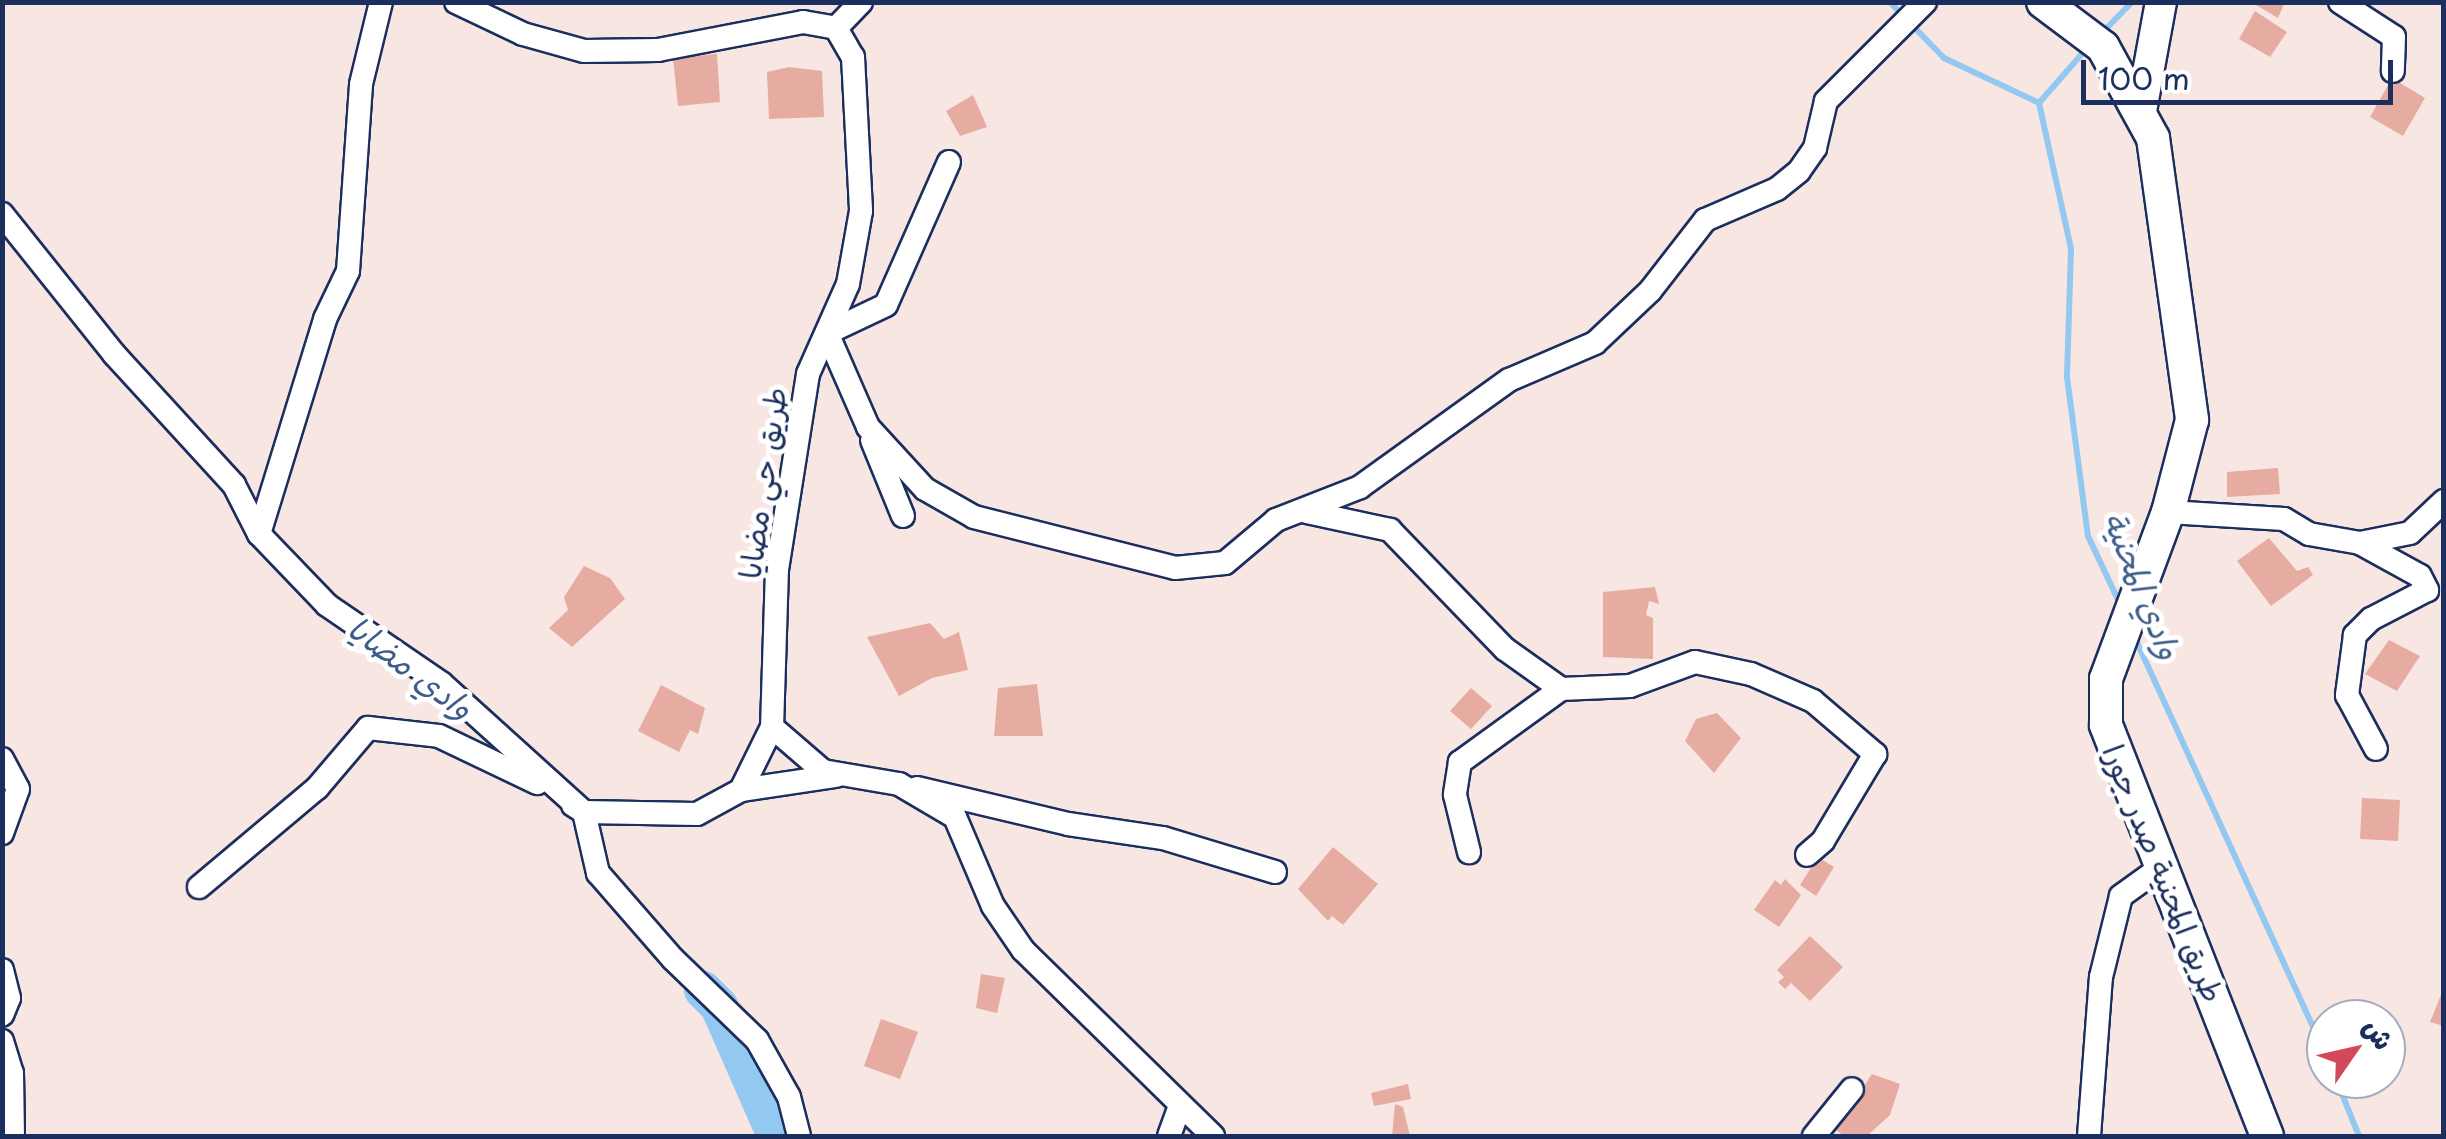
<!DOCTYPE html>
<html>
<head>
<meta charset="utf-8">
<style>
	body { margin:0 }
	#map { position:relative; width:2446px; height:1139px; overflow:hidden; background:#f8e6e3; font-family:"Playpen Sans","Playpen Sans Arabic",sans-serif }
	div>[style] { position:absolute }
	.stream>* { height:6px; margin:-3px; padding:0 3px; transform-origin:3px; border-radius:3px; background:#93c8f0 }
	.river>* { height:38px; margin:-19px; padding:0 19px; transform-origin:19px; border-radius:19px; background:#93c8f0 }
	.building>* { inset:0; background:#e6aca1 }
	.roads { filter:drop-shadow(2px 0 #1b2f5e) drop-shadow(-2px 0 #1b2f5e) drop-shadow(0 2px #1b2f5e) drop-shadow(0 -2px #1b2f5e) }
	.minor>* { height:22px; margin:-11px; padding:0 11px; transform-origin:11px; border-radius:11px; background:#fff }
	.tertiary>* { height:30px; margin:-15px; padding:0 15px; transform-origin:15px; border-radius:15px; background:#fff }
	.secondary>* { height:32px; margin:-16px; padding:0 16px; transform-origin:16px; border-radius:16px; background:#fff }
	span { translate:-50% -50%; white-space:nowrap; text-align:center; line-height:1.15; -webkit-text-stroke:10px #fff; paint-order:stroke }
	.street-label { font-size:30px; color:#1b2f5e }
	.water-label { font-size:32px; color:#3f5d8a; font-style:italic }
	.frame { position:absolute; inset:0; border:5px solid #1b2f5e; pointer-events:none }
	.north { position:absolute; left:2306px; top:999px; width:100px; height:100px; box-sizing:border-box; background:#fff; border:2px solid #a4acbf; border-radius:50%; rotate:56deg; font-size:28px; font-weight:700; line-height:40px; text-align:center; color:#1b2f5e }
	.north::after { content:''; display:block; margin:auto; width:35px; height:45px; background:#d1495b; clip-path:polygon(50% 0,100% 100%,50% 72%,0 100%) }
	.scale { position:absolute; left:2081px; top:60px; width:312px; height:45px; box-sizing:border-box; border:5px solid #1b2f5e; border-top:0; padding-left:12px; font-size:30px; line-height:35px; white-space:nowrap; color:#1b2f5e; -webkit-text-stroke:8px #fff; paint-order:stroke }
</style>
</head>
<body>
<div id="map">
	<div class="stream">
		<i style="left:1890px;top:2px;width:19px;rotate:47deg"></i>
		<i style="left:1912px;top:25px;width:46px;rotate:45.9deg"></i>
		<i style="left:1944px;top:58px;width:105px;rotate:25.3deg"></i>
		<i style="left:2100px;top:35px;width:46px;rotate:-45.9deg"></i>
		<i style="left:2039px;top:103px;width:149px;rotate:77.6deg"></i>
		<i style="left:2071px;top:249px;width:128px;rotate:91.8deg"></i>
		<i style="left:2067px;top:377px;width:160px;rotate:82.5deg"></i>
		<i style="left:2088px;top:536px;width:75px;rotate:64.8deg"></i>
		<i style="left:2039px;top:103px;width:74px;rotate:-48.8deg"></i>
		<i style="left:2135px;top:638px;width:459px;rotate:65.4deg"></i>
		<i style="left:2336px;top:1079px;width:61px;rotate:68deg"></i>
	</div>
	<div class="river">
		<i style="left:703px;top:990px;width:23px;rotate:45deg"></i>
		<i style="left:719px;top:1006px;width:142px;rotate:66.3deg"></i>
	</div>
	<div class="building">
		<i style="clip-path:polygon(2251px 2px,2285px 2px,2278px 18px)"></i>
		<i style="clip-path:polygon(2255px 11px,2287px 32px,2270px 57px,2239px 39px)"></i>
		<i style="clip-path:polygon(717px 54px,720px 102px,678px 106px,673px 58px)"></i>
		<i style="clip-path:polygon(789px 67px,822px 71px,824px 117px,769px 119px,767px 72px)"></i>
		<i style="clip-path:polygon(2392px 78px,2425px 98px,2403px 136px,2370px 117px)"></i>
		<i style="clip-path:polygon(973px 95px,987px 127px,960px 136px,946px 111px)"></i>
		<i style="clip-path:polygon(2278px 468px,2280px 494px,2227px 497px,2227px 472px)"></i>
		<i style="clip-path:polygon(2269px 538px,2297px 571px,2308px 567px,2313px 575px,2271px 606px,2237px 561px)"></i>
		<i style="clip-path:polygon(584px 566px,610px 578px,625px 599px,572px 647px,549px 628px,568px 610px,564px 597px)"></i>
		<i style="clip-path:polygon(1655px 587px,1659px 604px,1649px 601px,1646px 615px,1653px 618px,1653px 659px,1603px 657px,1603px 592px)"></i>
		<i style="clip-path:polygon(930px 623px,944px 639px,959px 632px,968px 670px,932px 678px,899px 696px,867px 637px)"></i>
		<i style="clip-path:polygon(2389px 640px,2420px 656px,2397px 691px,2365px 674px)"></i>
		<i style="clip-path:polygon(1037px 684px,1043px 736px,994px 736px,998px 688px)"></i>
		<i style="clip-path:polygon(661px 685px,705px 708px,698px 734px,690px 730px,679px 752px,638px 731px)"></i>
		<i style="clip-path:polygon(1471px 688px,1492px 706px,1471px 729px,1450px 711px)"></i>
		<i style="clip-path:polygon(1717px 713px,1741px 738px,1714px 773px,1685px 741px,1696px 719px)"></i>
		<i style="clip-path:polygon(2362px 798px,2400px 800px,2398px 841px,2360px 839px)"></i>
		<i style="clip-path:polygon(1333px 847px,1378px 884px,1343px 925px,1332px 916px,1328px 921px,1298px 889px)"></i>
		<i style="clip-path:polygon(1818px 857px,1834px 867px,1816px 896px,1800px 885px)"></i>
		<i style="clip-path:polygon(1785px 879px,1801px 895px,1779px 927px,1754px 910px,1775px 880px,1781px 885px)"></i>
		<i style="clip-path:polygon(1810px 936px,1843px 967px,1810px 1001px,1791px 983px,1785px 989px,1778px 982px,1784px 977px,1777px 970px)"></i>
		<i style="clip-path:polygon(981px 974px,1005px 978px,997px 1013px,976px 1008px)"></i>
		<i style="clip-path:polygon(2443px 990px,2444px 990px,2444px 1026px,2430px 1022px)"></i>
		<i style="clip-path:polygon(881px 1019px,918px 1032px,900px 1079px,864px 1066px)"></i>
		<i style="clip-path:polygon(1872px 1074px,1900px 1084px,1890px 1115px,1867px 1136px,1844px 1136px,1835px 1129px)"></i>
		<i style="clip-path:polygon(1408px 1084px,1411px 1099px,1374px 1106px,1371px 1093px)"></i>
		<i style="clip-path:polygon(1395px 1104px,1403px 1107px,1410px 1136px,1392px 1136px)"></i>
	</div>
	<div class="roads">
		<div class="minor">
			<i style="left:456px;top:2px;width:74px;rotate:25.5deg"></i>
			<i style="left:523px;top:34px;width:63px;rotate:15.6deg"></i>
			<i style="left:584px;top:51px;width:74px;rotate:-0.8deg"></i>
			<i style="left:658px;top:50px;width:148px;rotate:-10.9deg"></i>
			<i style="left:803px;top:22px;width:34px;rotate:10deg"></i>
			<i style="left:836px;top:28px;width:34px;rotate:60deg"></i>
			<i style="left:853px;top:57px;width:154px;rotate:87deg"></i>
			<i style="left:861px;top:211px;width:74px;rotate:100.1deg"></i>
			<i style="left:848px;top:284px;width:98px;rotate:114deg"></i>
			<i style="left:808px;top:374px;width:197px;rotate:99deg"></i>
			<i style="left:777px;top:569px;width:158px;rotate:91.8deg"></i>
			<i style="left:772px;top:727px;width:67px;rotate:40.8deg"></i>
			<i style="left:823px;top:771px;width:77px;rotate:9.7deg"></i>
			<i style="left:899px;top:784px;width:65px;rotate:30.5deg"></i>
			<i style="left:955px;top:817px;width:97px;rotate:66.9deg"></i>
			<i style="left:993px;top:906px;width:53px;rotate:55.7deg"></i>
			<i style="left:1023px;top:950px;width:266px;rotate:44.4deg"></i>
			<i style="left:2340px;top:2px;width:64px;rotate:32.9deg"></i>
			<i style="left:2394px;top:37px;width:34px;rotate:92deg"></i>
			<i style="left:836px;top:28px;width:36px;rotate:-46deg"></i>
			<i style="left:949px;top:162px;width:156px;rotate:113.8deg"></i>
			<i style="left:886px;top:305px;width:65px;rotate:154.6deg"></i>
			<i style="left:827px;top:333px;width:103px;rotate:66.4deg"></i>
			<i style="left:868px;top:427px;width:84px;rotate:47.4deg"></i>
			<i style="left:925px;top:489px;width:56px;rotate:29.7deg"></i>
			<i style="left:974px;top:517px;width:207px;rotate:14.2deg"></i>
			<i style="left:1175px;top:568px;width:50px;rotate:-5.7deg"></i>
			<i style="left:1225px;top:563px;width:67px;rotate:-40.1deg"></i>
			<i style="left:1276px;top:520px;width:90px;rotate:-21.4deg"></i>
			<i style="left:1360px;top:487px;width:183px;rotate:-35.7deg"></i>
			<i style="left:1509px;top:380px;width:94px;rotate:-23.3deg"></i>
			<i style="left:1595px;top:343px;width:76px;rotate:-43.4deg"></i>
			<i style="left:1650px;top:291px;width:90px;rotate:-52.2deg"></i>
			<i style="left:1705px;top:220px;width:78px;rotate:-23.3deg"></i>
			<i style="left:1777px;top:189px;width:28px;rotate:-39deg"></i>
			<i style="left:1799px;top:171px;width:28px;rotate:-55deg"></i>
			<i style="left:1815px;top:148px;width:48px;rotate:-76.8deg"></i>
			<i style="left:1826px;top:101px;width:140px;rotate:-45deg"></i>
			<i style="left:2px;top:214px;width:179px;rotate:51.3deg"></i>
			<i style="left:114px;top:354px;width:178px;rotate:47.5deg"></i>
			<i style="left:234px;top:485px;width:55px;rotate:63deg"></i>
			<i style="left:259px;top:534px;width:98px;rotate:46.2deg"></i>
			<i style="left:327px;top:605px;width:138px;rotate:34.4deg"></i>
			<i style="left:441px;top:683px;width:193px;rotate:42.1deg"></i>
			<i style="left:584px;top:812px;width:63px;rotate:77.1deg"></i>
			<i style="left:598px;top:873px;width:114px;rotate:48.9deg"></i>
			<i style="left:673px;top:959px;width:117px;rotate:44deg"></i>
			<i style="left:757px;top:1040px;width:65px;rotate:60.7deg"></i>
			<i style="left:789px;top:1097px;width:40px;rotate:75.6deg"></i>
			<i style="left:872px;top:440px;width:82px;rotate:67.8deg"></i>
			<i style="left:1307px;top:512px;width:85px;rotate:12.2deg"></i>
			<i style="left:1390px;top:530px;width:165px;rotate:46deg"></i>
			<i style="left:1505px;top:649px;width:69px;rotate:35.5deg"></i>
			<i style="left:1561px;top:689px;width:125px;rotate:144.1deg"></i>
			<i style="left:1460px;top:762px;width:33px;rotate:99deg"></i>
			<i style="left:1455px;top:795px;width:59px;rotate:76.2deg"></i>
			<i style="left:2168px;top:512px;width:116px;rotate:3.5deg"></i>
			<i style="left:2284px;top:519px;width:29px;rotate:31deg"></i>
			<i style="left:2309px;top:534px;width:52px;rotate:10deg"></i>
			<i style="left:2360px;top:543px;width:51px;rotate:-11.3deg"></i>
			<i style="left:2410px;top:533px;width:47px;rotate:-43.3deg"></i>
			<i style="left:259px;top:534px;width:225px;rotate:-72.9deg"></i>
			<i style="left:325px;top:319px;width:53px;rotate:-64.4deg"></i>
			<i style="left:348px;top:271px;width:187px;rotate:-86deg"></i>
			<i style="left:361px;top:84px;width:84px;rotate:-76.3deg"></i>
			<i style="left:2360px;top:543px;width:68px;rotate:28.8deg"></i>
			<i style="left:2420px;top:576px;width:16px;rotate:63deg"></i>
			<i style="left:2427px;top:590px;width:63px;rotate:152.6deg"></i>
			<i style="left:2371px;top:619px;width:23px;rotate:135deg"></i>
			<i style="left:2355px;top:635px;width:61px;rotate:97.6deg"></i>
			<i style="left:2347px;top:695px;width:61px;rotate:61.8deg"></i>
			<i style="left:1561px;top:689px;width:69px;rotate:-2.5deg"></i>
			<i style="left:1630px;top:686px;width:69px;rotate:-20.3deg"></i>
			<i style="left:1695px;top:662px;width:57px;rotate:12.1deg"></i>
			<i style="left:1751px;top:674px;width:68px;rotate:23.5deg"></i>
			<i style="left:1813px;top:701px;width:82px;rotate:40.5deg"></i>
			<i style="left:1875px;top:754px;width:101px;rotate:120.9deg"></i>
			<i style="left:1823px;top:841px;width:21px;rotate:139deg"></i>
			<i style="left:2px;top:759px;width:34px;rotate:62deg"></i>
			<i style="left:18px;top:789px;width:47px;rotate:110deg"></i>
			<i style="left:917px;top:788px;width:155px;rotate:13.4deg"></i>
			<i style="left:1068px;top:824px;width:96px;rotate:8.4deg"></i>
			<i style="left:1163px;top:838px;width:117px;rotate:16.9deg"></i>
			<i style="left:741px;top:790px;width:96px;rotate:-8.4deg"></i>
			<i style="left:573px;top:805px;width:13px;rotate:32deg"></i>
			<i style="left:584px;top:812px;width:113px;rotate:1deg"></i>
			<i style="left:697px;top:814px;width:50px;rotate:-28.6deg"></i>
			<i style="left:741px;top:790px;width:70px;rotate:-63.8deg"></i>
			<i style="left:199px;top:887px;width:154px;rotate:-40deg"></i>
			<i style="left:317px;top:788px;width:79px;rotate:-49.6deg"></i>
			<i style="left:368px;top:728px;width:71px;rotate:6.4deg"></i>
			<i style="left:439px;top:736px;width:109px;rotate:25.6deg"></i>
			<i style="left:2px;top:970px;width:29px;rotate:76deg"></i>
			<i style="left:9px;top:998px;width:18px;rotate:112deg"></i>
			<i style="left:2px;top:1041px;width:34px;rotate:73deg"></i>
			<i style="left:12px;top:1073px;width:63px;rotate:89.1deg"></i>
			<i style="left:1169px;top:1136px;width:30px;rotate:-70deg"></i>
			<i style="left:1814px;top:1136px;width:60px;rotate:-51deg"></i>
			<i style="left:2089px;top:1136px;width:159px;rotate:-85.7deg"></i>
			<i style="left:2101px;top:977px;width:83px;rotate:-76.1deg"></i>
			<i style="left:2121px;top:896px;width:53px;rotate:-35.8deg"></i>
		</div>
		<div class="tertiary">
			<i style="left:2141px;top:111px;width:111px;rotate:-79.6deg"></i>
		</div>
		<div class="secondary">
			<i style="left:2043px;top:2px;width:75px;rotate:36.9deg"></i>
			<i style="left:2103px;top:47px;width:104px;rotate:61.2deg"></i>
			<i style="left:2153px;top:138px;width:285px;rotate:82.1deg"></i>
			<i style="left:2192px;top:420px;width:95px;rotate:104.6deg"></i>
			<i style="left:2168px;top:512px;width:178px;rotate:110.4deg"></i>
			<i style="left:2106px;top:679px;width:46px;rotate:90deg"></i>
			<i style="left:2106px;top:725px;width:441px;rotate:68.6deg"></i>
		</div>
	</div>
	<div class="street-label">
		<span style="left:762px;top:483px;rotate:-82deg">طريق حي مضايا</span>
		<span style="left:2164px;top:873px;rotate:68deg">طريق المحنية صدر جورا</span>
	</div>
	<div class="water-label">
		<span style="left:2143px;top:585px;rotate:68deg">وادي المحنية</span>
		<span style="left:411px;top:667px;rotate:37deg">وادي مضايا</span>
	</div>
	<div class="frame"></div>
	<div class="north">ش</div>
	<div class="scale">100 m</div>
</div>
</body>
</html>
